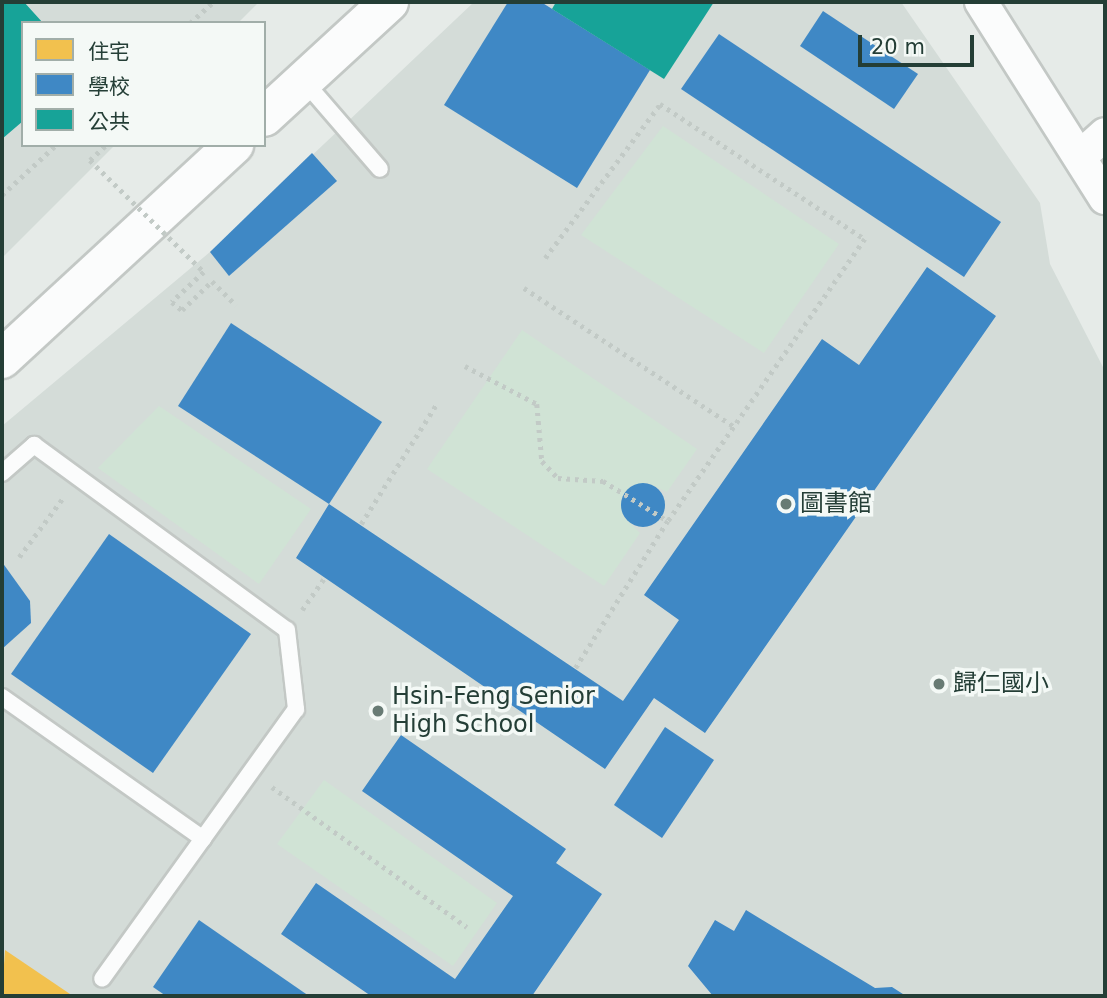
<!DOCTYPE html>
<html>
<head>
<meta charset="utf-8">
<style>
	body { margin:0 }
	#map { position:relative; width:1107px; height:998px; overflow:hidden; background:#e6ebe8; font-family:"DejaVu Sans","Noto Sans TC",sans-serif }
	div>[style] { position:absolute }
	.built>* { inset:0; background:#d4dcd8 }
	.green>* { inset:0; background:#d0e3d5 }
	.homes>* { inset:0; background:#f2c14e }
	.schools>* { inset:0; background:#3f88c5 }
	.round { border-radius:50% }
	.public>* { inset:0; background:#17a398 }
	.path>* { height:4.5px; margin-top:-2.25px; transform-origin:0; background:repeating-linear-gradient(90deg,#c2cac6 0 3.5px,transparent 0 8.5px) }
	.roads { filter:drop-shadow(2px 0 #c3c8c5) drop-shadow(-2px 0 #c3c8c5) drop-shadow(0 2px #c3c8c5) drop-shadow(0 -2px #c3c8c5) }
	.service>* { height:16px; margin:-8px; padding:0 8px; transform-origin:8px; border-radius:8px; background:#fbfcfc }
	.minor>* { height:32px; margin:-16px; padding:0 16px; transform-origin:16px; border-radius:16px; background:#fbfcfc }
	.tertiary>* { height:38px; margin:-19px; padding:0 19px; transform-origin:19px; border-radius:19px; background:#fbfcfc }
	.path-bridge>* { height:4.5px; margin-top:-2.25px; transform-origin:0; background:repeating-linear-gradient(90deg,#c2cac6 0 3.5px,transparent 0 8.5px) }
	.dots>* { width:19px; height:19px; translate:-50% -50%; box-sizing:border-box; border:4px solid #f4f9f6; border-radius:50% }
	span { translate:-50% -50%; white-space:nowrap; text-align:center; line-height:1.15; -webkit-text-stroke:7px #f4f9f6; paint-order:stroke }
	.poi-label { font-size:24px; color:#243e36 }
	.left { translate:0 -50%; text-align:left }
	.frame { position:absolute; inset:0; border:4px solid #243e36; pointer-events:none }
	.legend { position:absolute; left:21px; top:21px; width:245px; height:126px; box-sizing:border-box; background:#f4f9f6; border:2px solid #a1aea9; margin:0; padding:9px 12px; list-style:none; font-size:21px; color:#243e36 }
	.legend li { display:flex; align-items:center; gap:14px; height:35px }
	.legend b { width:35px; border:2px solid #a1aea9 }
	.scale { position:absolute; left:858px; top:35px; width:116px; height:32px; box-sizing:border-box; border:4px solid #243e36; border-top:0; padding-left:9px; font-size:21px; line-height:24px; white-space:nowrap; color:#243e36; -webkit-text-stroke:5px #f4f9f6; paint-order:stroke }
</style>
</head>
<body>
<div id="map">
	<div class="built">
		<i style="clip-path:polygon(2px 2px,259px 2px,238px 23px,23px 23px,23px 145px,115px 145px,2px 258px)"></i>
		<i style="clip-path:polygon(474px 2px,901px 2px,1040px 203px,1050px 264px,1105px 371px,1105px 996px,2px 996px,2px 426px,210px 252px)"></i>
	</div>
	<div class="green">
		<i style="clip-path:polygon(663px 126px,839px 244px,764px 353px,581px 235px)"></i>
		<i style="clip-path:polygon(522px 330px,697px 449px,667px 492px,647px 483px,631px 486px,621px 500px,624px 517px,640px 533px,604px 586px,427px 469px)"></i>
		<i style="clip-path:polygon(159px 406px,311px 509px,259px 584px,98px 468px)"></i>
		<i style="clip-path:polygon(324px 780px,497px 903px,453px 966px,277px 844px)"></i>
	</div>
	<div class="homes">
		<i style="clip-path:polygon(5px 950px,73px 996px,2px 996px)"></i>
	</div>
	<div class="schools">
		<i style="clip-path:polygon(508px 2px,541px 2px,650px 70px,577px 188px,444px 105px)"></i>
		<i style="clip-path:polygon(823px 11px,918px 74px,894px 109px,800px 46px)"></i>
		<i style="clip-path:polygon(719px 34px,1001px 222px,964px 277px,681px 89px)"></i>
		<i style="clip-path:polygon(312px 153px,337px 181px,229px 276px,210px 252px)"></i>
		<i style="clip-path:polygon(927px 267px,996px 316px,705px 733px,654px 698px,605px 769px,296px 558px,329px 504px,623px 701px,679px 620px,644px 595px,822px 339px,859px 365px)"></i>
		<i style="clip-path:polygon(231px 323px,382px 422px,329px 504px,178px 406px)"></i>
		<i class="round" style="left:621px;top:483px;width:44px;height:44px"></i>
		<i style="clip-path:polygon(109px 534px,251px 634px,153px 773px,11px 674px)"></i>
		<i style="clip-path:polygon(2px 562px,30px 601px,31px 623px,2px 649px)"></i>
		<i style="clip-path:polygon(665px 727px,714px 760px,662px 838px,614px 805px)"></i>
		<i style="clip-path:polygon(401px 735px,566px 849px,556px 863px,602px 894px,532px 996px,371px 996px,281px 934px,316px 883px,455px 979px,513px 896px,362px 791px)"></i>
		<i style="clip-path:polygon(746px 910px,875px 988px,892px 987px,906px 996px,713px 996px,688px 966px,715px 920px,734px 931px)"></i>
		<i style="clip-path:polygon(199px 920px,309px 996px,166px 996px,153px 987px)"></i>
	</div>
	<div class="public">
		<i style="clip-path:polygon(2px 2px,24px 2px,43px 23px,23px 23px,23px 121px,2px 139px)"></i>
		<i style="clip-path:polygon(556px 2px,714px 2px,664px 79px,552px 9px)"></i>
	</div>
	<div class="path">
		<i style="left:190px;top:23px;width:31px;rotate:-42deg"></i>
		<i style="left:90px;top:160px;width:22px;rotate:-43deg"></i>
		<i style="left:2px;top:195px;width:74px;rotate:-42.8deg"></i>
		<i style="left:545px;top:258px;width:192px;rotate:-53.2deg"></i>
		<i style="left:660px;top:104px;width:245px;rotate:33.4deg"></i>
		<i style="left:865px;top:239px;width:344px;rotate:124.9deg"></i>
		<i style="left:668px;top:521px;width:175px;rotate:122.1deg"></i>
		<i style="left:204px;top:272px;width:44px;rotate:136.8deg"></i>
		<i style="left:172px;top:302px;width:13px;rotate:39deg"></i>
		<i style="left:182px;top:310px;width:42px;rotate:-44deg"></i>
		<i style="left:212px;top:281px;width:34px;rotate:45deg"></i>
		<i style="left:524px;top:288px;width:253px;rotate:33.4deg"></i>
		<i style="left:465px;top:366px;width:81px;rotate:27.8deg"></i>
		<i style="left:537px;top:404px;width:57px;rotate:85deg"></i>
		<i style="left:542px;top:461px;width:23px;rotate:47deg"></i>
		<i style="left:558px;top:478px;width:45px;rotate:3.8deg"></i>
		<i style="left:603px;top:481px;width:76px;rotate:31.6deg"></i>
		<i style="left:361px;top:524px;width:141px;rotate:-57.8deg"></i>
		<i style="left:19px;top:557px;width:74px;rotate:-53.3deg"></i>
		<i style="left:302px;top:610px;width:38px;rotate:-55deg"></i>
		<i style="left:272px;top:787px;width:240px;rotate:35.7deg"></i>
	</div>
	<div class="roads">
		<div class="service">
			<i style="left:304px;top:81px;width:116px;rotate:49.2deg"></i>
			<i style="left:2px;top:473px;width:43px;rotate:-41.2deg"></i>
			<i style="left:34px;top:445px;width:313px;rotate:36.2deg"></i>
			<i style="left:287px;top:630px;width:80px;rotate:83.5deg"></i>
			<i style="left:296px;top:709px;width:332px;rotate:125.7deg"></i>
			<i style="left:2px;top:697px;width:246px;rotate:35.2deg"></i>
		</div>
		<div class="minor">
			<i style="left:981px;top:2px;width:232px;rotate:57.7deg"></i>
			<i style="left:1082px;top:155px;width:31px;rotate:-42deg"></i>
		</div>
		<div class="tertiary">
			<i style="left:264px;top:117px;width:170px;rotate:-42.6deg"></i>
			<i style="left:2px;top:359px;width:316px;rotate:-42.7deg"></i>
		</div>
	</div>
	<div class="path-bridge">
		<i style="left:90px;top:160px;width:160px;rotate:44.5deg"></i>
	</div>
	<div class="dots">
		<i style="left:786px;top:504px;background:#687b74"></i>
		<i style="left:939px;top:684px;background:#687b74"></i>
		<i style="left:378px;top:711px;background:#687b74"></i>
	</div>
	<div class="poi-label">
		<span class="left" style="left:800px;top:504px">圖書館</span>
		<span class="left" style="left:953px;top:684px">歸仁國小</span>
		<span class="left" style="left:392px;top:711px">Hsin-Feng Senior<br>High School</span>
	</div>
	<div class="frame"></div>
	<ul class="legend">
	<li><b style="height:19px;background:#f2c14e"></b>住宅</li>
	<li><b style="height:19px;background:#3f88c5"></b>學校</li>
	<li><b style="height:19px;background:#17a398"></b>公共</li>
	</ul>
	<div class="scale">20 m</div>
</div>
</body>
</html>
